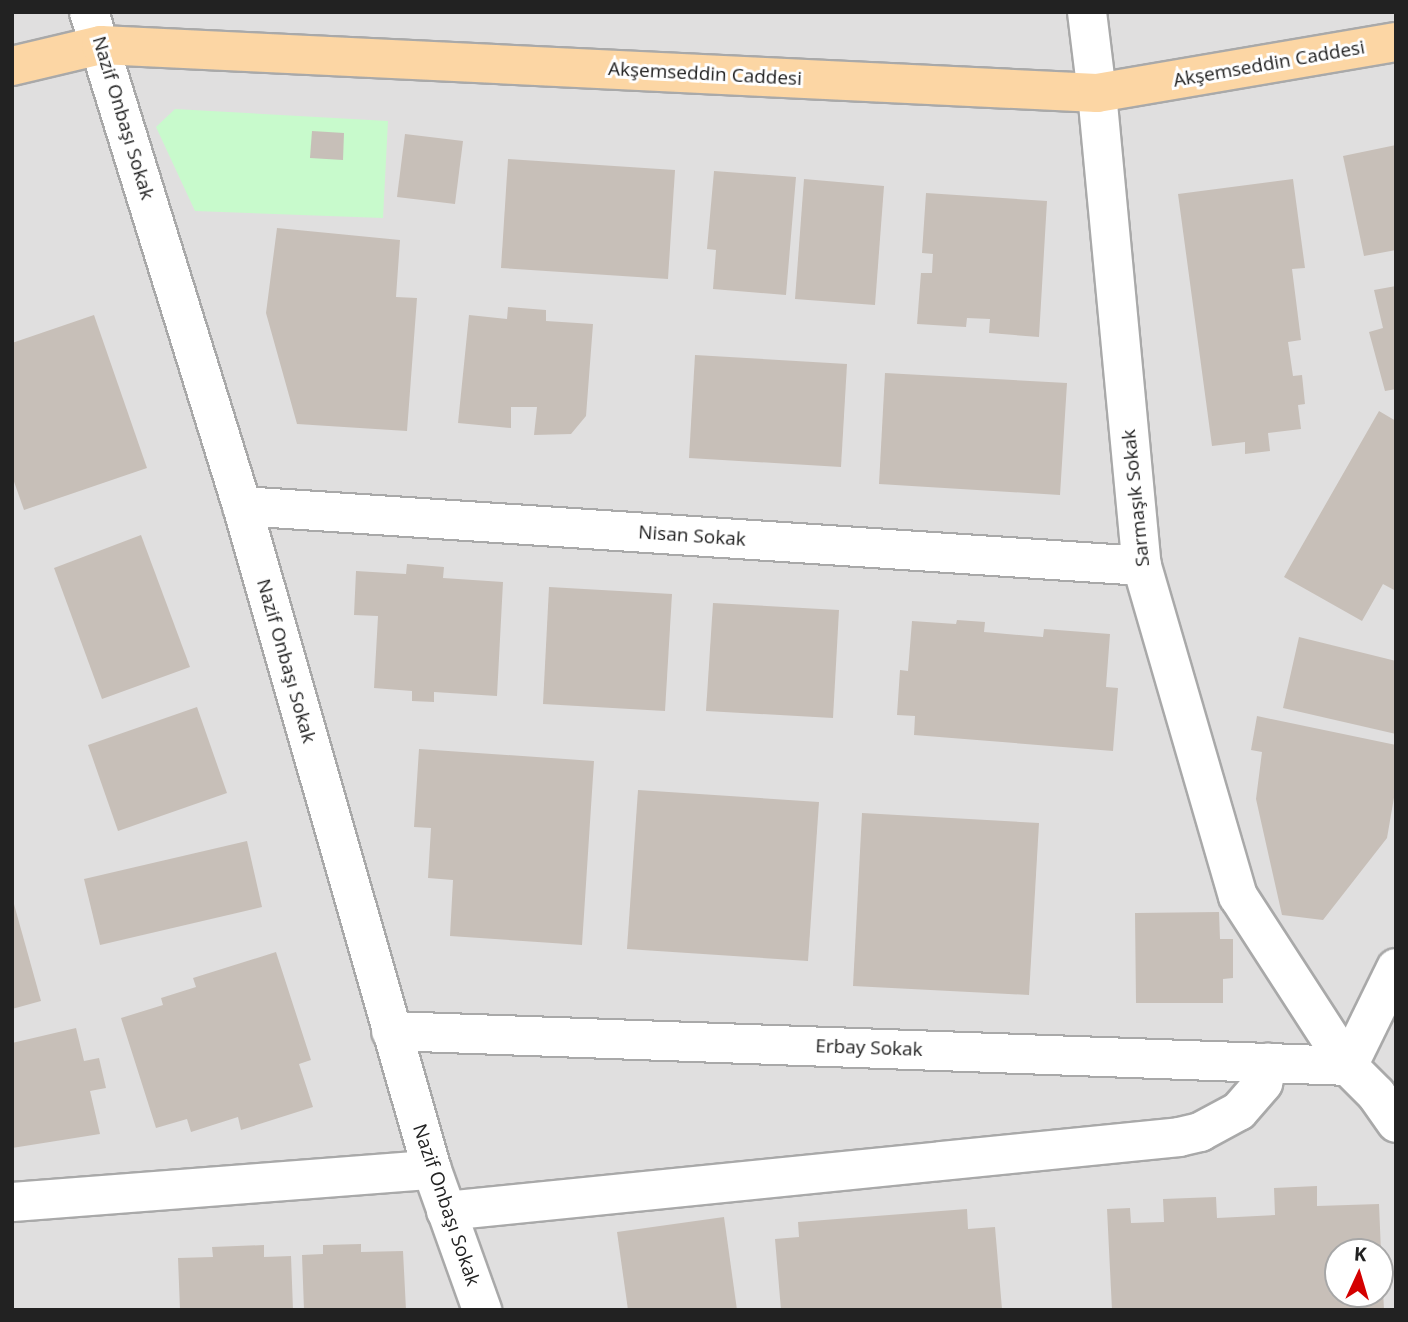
<!DOCTYPE html>
<html>
<head>
<meta charset="utf-8">
<style>
	body { margin:0 }
	#map { position:relative; width:1408px; height:1322px; overflow:hidden; background:#f2efe9; font-family:"Open Sans",sans-serif }
	div>[style] { position:absolute }
	.residential>* { inset:0; background:#e0dfdf }
	.park>* { inset:0; background:#c8facc }
	.building>* { inset:0; background:#c7bfb8 }
	.roads { filter:drop-shadow(2px 0 #a9a9a9) drop-shadow(-2px 0 #a9a9a9) drop-shadow(0 2px #a9a9a9) drop-shadow(0 -2px #a9a9a9) }
	.minor>* { height:38px; margin:-19px; padding:0 19px; transform-origin:19px; border-radius:19px; background:#fff }
	.major>* { height:38px; margin:-19px; padding:0 19px; transform-origin:19px; border-radius:19px; background:#fcd6a4 }
	span { translate:-50% -50%; white-space:nowrap; text-align:center; line-height:1.15; -webkit-text-stroke:6px #fff; paint-order:stroke }
	.street-label { font-size:19px; color:#222 }
	.frame { position:absolute; inset:0; border:14px solid #222; pointer-events:none }
	.north { position:absolute; left:1324px; top:1238px; width:70px; height:70px; box-sizing:border-box; background:#fff; border:2px solid #a7a7a7; border-radius:50%; rotate:4deg; font-size:19px; font-weight:700; line-height:28px; text-align:center; color:#222 }
	.north::after { content:''; display:block; margin:auto; width:24px; height:32px; background:#d40000; clip-path:polygon(50% 0,100% 100%,50% 72%,0 100%) }
</style>
</head>
<body>
<div id="map">
	<div class="residential">
		<i style="clip-path:polygon(evenodd,12px 12px,1396px 12px,1396px 1310px,12px 1310px,12px 12px,1338px 1252px,1380px 1252px,1380px 1294px,1338px 1294px,1338px 1252px)"></i>
	</div>
	<div class="park">
		<i style="clip-path:polygon(175px 109px,388px 121px,383px 218px,195px 211px,156px 127px)"></i>
	</div>
	<div class="building">
		<i style="clip-path:polygon(312px 131px,344px 133px,343px 160px,310px 158px)"></i>
		<i style="clip-path:polygon(405px 134px,463px 141px,455px 204px,397px 197px)"></i>
		<i style="clip-path:polygon(1396px 145px,1396px 250px,1364px 256px,1343px 156px)"></i>
		<i style="clip-path:polygon(508px 159px,675px 170px,668px 279px,501px 268px)"></i>
		<i style="clip-path:polygon(714px 171px,796px 177px,786px 295px,713px 289px,716px 250px,707px 249px)"></i>
		<i style="clip-path:polygon(804px 179px,884px 186px,875px 305px,795px 299px)"></i>
		<i style="clip-path:polygon(1293px 179px,1305px 268px,1292px 269px,1301px 340px,1288px 342px,1293px 376px,1302px 375px,1305px 404px,1298px 405px,1301px 429px,1268px 433px,1270px 451px,1245px 454px,1245px 442px,1212px 446px,1178px 194px)"></i>
		<i style="clip-path:polygon(926px 193px,1047px 201px,1039px 337px,989px 333px,990px 319px,967px 318px,966px 327px,917px 324px,921px 273px,932px 273px,933px 254px,922px 253px)"></i>
		<i style="clip-path:polygon(277px 228px,400px 240px,396px 297px,417px 298px,407px 431px,297px 424px,266px 313px)"></i>
		<i style="clip-path:polygon(1396px 286px,1396px 389px,1385px 391px,1369px 332px,1383px 328px,1374px 290px)"></i>
		<i style="clip-path:polygon(508px 307px,546px 310px,546px 321px,593px 324px,586px 416px,571px 434px,534px 435px,537px 407px,511px 407px,511px 428px,458px 423px,469px 315px,507px 319px)"></i>
		<i style="clip-path:polygon(94px 315px,147px 468px,24px 510px,12px 476px,12px 343px)"></i>
		<i style="clip-path:polygon(695px 355px,847px 364px,841px 467px,689px 458px)"></i>
		<i style="clip-path:polygon(885px 373px,1067px 383px,1060px 495px,879px 484px)"></i>
		<i style="clip-path:polygon(1379px 411px,1396px 421px,1396px 591px,1383px 584px,1362px 621px,1284px 577px)"></i>
		<i style="clip-path:polygon(141px 535px,190px 667px,102px 699px,54px 568px)"></i>
		<i style="clip-path:polygon(407px 564px,444px 567px,443px 578px,503px 582px,497px 696px,434px 692px,434px 702px,412px 701px,412px 691px,374px 688px,378px 616px,354px 615px,356px 571px,406px 574px)"></i>
		<i style="clip-path:polygon(549px 587px,672px 594px,665px 711px,543px 704px)"></i>
		<i style="clip-path:polygon(713px 603px,839px 610px,833px 718px,706px 711px)"></i>
		<i style="clip-path:polygon(957px 620px,985px 622px,984px 632px,1043px 637px,1044px 629px,1110px 634px,1106px 687px,1118px 688px,1113px 751px,914px 735px,915px 716px,897px 715px,900px 670px,908px 671px,912px 621px,956px 624px)"></i>
		<i style="clip-path:polygon(1299px 637px,1396px 661px,1396px 734px,1283px 708px)"></i>
		<i style="clip-path:polygon(197px 707px,227px 793px,118px 831px,88px 745px)"></i>
		<i style="clip-path:polygon(1257px 716px,1396px 745px,1396px 786px,1387px 838px,1323px 920px,1282px 915px,1256px 799px,1262px 752px,1251px 750px)"></i>
		<i style="clip-path:polygon(419px 749px,594px 761px,582px 945px,450px 936px,453px 880px,428px 878px,431px 828px,414px 827px)"></i>
		<i style="clip-path:polygon(638px 790px,819px 802px,808px 961px,627px 949px)"></i>
		<i style="clip-path:polygon(862px 813px,1039px 823px,1029px 995px,853px 986px)"></i>
		<i style="clip-path:polygon(247px 841px,262px 907px,100px 945px,84px 879px)"></i>
		<i style="clip-path:polygon(12px 897px,41px 1001px,12px 1009px)"></i>
		<i style="clip-path:polygon(1219px 912px,1220px 939px,1233px 939px,1233px 978px,1223px 979px,1223px 1003px,1136px 1003px,1135px 913px)"></i>
		<i style="clip-path:polygon(276px 952px,311px 1060px,299px 1064px,313px 1107px,241px 1130px,238px 1117px,191px 1132px,187px 1119px,156px 1128px,121px 1018px,163px 1005px,161px 998px,196px 987px,193px 978px)"></i>
		<i style="clip-path:polygon(76px 1028px,84px 1061px,99px 1058px,106px 1088px,90px 1091px,100px 1134px,12px 1148px,12px 1043px)"></i>
		<i style="clip-path:polygon(1317px 1186px,1317px 1206px,1379px 1204px,1381px 1252px,1338px 1252px,1338px 1294px,1380px 1294px,1382px 1269px,1384px 1310px,1112px 1310px,1107px 1209px,1130px 1208px,1131px 1223px,1164px 1222px,1163px 1199px,1216px 1197px,1217px 1218px,1275px 1215px,1274px 1188px)"></i>
		<i style="clip-path:polygon(967px 1209px,968px 1229px,995px 1227px,1002px 1309px,781px 1310px,775px 1239px,799px 1237px,798px 1222px)"></i>
		<i style="clip-path:polygon(724px 1217px,737px 1310px,628px 1310px,617px 1232px)"></i>
		<i style="clip-path:polygon(361px 1244px,361px 1252px,403px 1251px,406px 1310px,304px 1310px,302px 1255px,323px 1254px,323px 1245px)"></i>
		<i style="clip-path:polygon(264px 1245px,264px 1257px,291px 1256px,293px 1310px,180px 1310px,178px 1258px,213px 1257px,212px 1247px)"></i>
	</div>
	<div class="roads">
		<div class="minor">
			<i style="left:89px;top:12px;width:517px;rotate:72.79deg"></i>
			<i style="left:242px;top:506px;width:691px;rotate:74.03deg"></i>
			<i style="left:432px;top:1170px;width:149px;rotate:70.3deg"></i>
			<i style="left:1087px;top:12px;width:82px;rotate:83deg"></i>
			<i style="left:1097px;top:93px;width:475px;rotate:84.6deg"></i>
			<i style="left:1142px;top:566px;width:344px;rotate:73.8deg"></i>
			<i style="left:1238px;top:896px;width:202px;rotate:57.1deg"></i>
			<i style="left:1348px;top:1066px;width:40px;rotate:45deg"></i>
			<i style="left:1376px;top:1094px;width:35px;rotate:55deg"></i>
			<i style="left:242px;top:506px;width:902px;rotate:3.81deg"></i>
			<i style="left:391px;top:1031px;width:958px;rotate:2.09deg"></i>
			<i style="left:1348px;top:1066px;width:109px;rotate:-63.9deg"></i>
			<i style="left:12px;top:1202px;width:421px;rotate:-4.4deg"></i>
			<i style="left:446px;top:1211px;width:737px;rotate:-5.76deg"></i>
			<i style="left:1179px;top:1137px;width:22px;rotate:-13deg"></i>
			<i style="left:1200px;top:1132px;width:44px;rotate:-28.3deg"></i>
			<i style="left:1239px;top:1111px;width:37px;rotate:-49deg"></i>
			<i style="left:1263px;top:1083px;width:21px;rotate:-76deg"></i>
		</div>
		<div class="major">
			<i style="left:12px;top:66px;width:91px;rotate:-13.3deg"></i>
			<i style="left:101px;top:45px;width:997px;rotate:2.76deg"></i>
			<i style="left:1097px;top:93px;width:303px;rotate:-9.7deg"></i>
		</div>
	</div>
	<div class="street-label">
		<span style="left:1269px;top:64px;rotate:-10deg">Akşemseddin Caddesi</span>
		<span style="left:705px;top:74px;rotate:3deg">Akşemseddin Caddesi</span>
		<span style="left:123px;top:118px;rotate:73deg">Nazif Onbaşı Sokak</span>
		<span style="left:1136px;top:498px;rotate:-96deg">Sarmaşık Sokak</span>
		<span style="left:692px;top:536px;rotate:4deg">Nisan Sokak</span>
		<span style="left:286px;top:661px;rotate:74deg">Nazif Onbaşı Sokak</span>
		<span style="left:869px;top:1048px;rotate:2deg">Erbay Sokak</span>
		<span style="left:446px;top:1205px;rotate:71deg">Nazif Onbaşı Sokak</span>
	</div>
	<div class="frame"></div>
	<div class="north">K</div>
</div>
</body>
</html>
